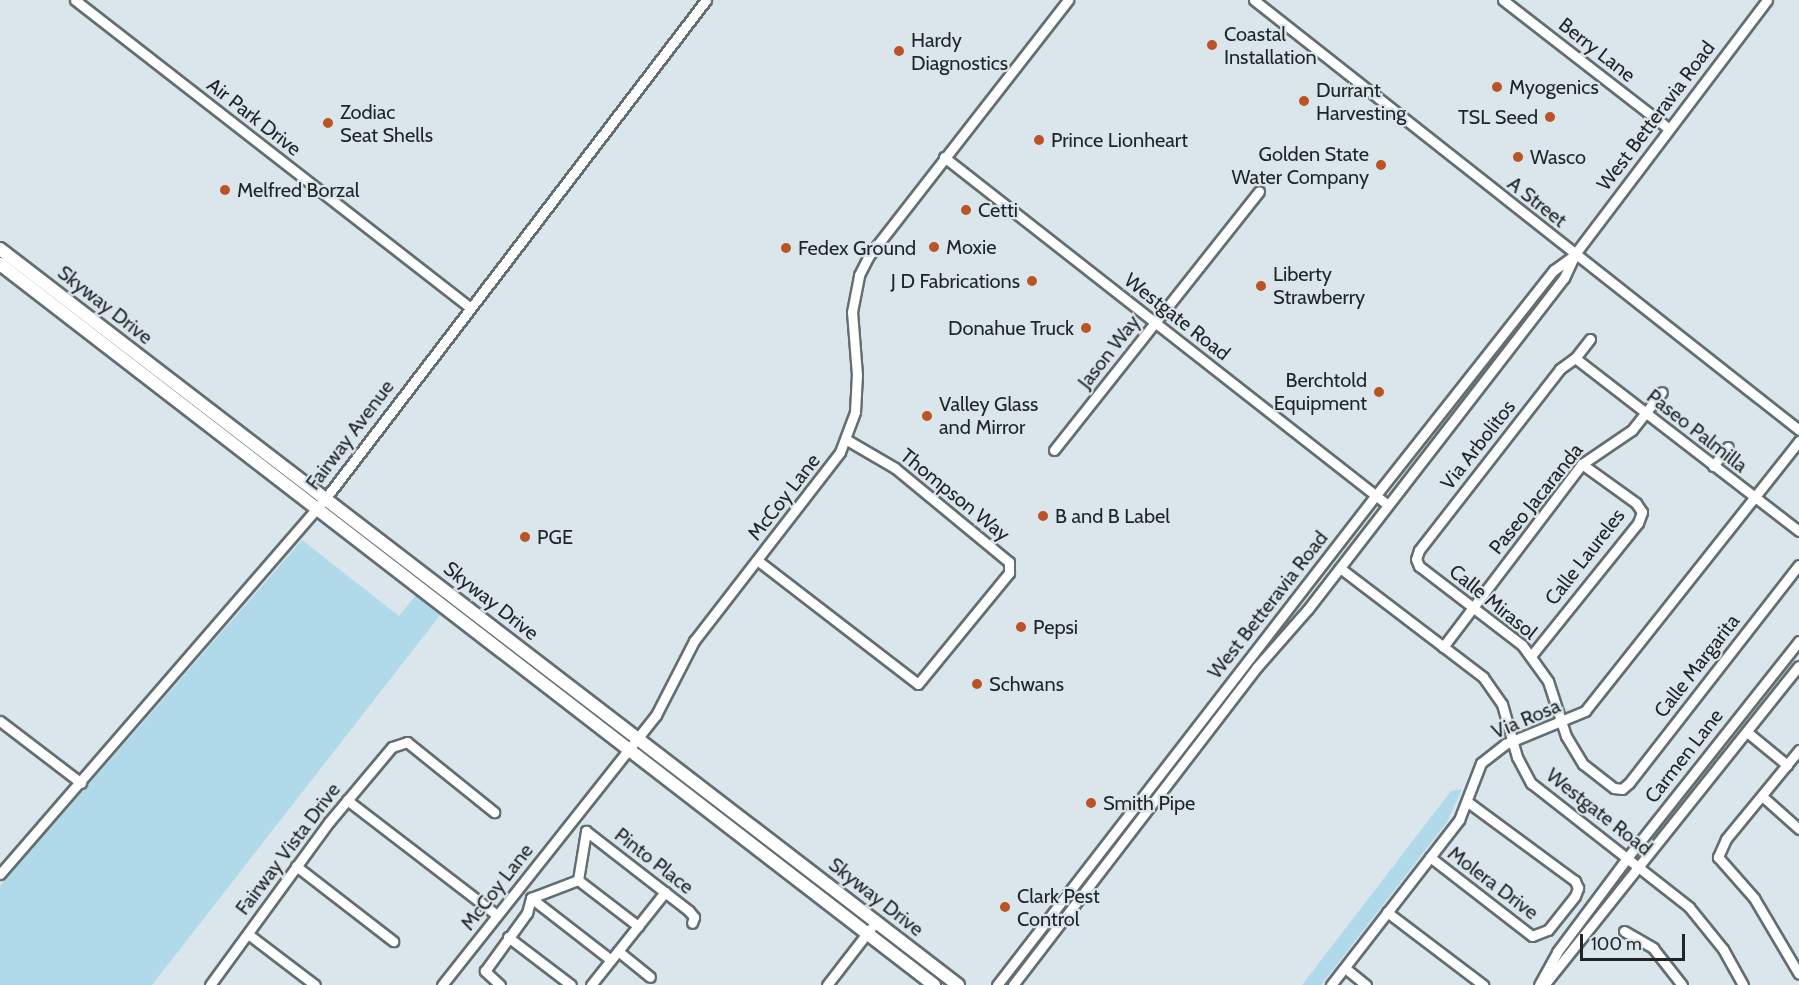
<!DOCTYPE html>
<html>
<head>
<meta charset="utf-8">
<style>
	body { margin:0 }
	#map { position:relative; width:1799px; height:985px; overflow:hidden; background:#dae6eb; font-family:Cabin,sans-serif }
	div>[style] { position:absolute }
	.green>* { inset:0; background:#b0daea }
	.roads { filter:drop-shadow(2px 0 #636e72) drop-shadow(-2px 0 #636e72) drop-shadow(0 2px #636e72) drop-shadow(0 -2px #636e72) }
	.minor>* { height:9px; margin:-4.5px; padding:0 4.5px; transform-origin:4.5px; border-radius:4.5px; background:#fff }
	.major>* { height:12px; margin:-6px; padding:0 6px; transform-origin:6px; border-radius:6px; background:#fff }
	.dots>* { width:16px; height:16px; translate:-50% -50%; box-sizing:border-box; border:3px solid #dae6eb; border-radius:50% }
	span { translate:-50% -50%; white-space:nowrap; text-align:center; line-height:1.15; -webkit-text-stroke:4.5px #dae6eb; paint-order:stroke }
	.poi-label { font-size:20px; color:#1f2426 }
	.left { translate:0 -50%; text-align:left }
	.right { translate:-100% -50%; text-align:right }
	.street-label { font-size:20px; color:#1f2426 }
	.scale { position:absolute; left:1580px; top:934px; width:105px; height:27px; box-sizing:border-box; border:3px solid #1f2426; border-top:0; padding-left:8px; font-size:18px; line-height:21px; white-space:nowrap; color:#1f2426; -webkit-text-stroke:4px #dae6eb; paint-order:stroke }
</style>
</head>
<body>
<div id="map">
	<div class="green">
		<i style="clip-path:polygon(302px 540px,399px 616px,416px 595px,441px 614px,152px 985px,0 985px,0 886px)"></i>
		<i style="clip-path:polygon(1462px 789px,1447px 822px,1321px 985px,1302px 985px,1451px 791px)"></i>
	</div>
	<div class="roads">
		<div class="minor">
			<i style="left:75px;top:0;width:499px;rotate:37.9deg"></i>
			<i style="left:1254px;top:0;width:694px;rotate:38.27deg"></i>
			<i style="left:1503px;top:0;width:209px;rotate:37.8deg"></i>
			<i style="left:944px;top:157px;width:564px;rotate:38.09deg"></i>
			<i style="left:1590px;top:339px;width:24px;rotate:128deg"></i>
			<i style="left:1575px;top:358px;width:19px;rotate:144deg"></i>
			<i style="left:1560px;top:369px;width:229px;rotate:127.9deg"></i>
			<i style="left:1419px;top:550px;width:9px;rotate:108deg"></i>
			<i style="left:1416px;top:559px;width:8px;rotate:67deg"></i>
			<i style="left:1419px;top:566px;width:130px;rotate:37.5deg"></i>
			<i style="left:1522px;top:645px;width:44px;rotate:54.2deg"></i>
			<i style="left:1548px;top:681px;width:58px;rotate:71.9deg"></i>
			<i style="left:1566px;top:736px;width:33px;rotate:59deg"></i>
			<i style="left:1583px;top:764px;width:39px;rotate:38deg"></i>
			<i style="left:1614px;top:788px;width:8px;rotate:7deg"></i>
			<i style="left:1622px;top:789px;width:9px;rotate:-41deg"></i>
			<i style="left:1629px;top:783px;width:276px;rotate:-52.1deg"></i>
			<i style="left:1575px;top:358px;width:283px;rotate:37.7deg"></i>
			<i style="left:1054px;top:450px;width:330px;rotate:-51.6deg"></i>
			<i style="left:1713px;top:466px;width:24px;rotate:-52deg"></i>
			<i style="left:757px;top:560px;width:203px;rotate:37.6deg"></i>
			<i style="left:918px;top:684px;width:144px;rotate:-50.7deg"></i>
			<i style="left:1009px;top:573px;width:11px;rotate:-90deg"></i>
			<i style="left:1009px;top:562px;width:148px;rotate:-140.5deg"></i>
			<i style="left:895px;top:468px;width:56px;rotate:-149.7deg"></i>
			<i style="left:1340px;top:568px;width:180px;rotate:37.3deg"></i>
			<i style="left:1483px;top:677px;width:33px;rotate:55deg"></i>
			<i style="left:1502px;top:704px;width:55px;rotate:74.2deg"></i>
			<i style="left:1517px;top:757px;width:30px;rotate:62deg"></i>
			<i style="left:1531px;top:783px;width:201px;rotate:38.1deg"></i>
			<i style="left:1689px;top:907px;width:54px;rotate:51deg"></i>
			<i style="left:1723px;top:949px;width:41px;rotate:60.9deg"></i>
			<i style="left:1443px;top:647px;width:230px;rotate:-52.8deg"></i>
			<i style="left:1582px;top:464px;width:60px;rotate:-34.2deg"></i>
			<i style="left:1632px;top:430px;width:48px;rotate:-51.7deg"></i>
			<i style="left:1531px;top:656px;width:171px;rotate:-51.2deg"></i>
			<i style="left:1638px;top:523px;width:12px;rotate:-70deg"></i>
			<i style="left:1642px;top:512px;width:11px;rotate:-124deg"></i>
			<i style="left:1636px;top:503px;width:67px;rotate:-144.2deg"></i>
			<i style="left:0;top:721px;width:102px;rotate:37.4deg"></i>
			<i style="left:1747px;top:732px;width:52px;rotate:39.5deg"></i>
			<i style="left:1799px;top:750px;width:115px;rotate:129.4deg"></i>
			<i style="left:1726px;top:839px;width:20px;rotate:114deg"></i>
			<i style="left:1718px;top:857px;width:55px;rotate:48.7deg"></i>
			<i style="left:1754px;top:898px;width:88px;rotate:59.4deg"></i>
			<i style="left:1762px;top:796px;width:50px;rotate:41.7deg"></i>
			<i style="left:347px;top:800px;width:189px;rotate:37.5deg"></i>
			<i style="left:586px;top:831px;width:130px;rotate:37.8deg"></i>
			<i style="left:689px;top:911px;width:8px;rotate:50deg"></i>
			<i style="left:694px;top:917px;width:6px;rotate:108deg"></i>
			<i style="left:1430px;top:857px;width:129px;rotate:37.8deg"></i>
			<i style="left:1532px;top:936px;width:17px;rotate:-21deg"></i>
			<i style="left:1548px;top:930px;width:43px;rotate:-51.5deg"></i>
			<i style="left:1575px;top:896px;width:9px;rotate:-69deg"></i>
			<i style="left:1578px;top:888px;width:8px;rotate:-113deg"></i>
			<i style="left:1575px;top:881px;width:133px;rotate:-143.6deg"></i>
			<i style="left:296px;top:866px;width:123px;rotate:37.7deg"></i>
			<i style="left:0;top:874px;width:496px;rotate:-49.1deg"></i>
			<i style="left:325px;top:499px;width:628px;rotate:-52.64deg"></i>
			<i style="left:578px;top:880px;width:76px;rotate:37.5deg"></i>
			<i style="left:531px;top:898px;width:101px;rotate:37.8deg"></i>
			<i style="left:531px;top:898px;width:50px;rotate:-21deg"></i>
			<i style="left:578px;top:880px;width:50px;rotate:-80.7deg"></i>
			<i style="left:1387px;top:912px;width:121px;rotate:37.2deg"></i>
			<i style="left:1624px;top:931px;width:34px;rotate:30deg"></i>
			<i style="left:1653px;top:948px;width:47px;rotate:51.9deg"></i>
			<i style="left:248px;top:934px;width:84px;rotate:37.3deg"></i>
			<i style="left:508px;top:937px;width:79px;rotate:37.3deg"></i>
			<i style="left:618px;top:951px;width:41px;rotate:39.1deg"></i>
			<i style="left:1345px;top:968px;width:27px;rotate:39deg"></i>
			<i style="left:210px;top:985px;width:202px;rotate:-53.9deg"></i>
			<i style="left:329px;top:822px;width:98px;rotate:-50deg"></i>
			<i style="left:392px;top:747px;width:16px;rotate:-18deg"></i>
			<i style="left:407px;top:742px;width:112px;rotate:38.8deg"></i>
			<i style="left:442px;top:985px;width:345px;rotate:-51.6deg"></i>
			<i style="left:656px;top:715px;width:83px;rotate:-62.8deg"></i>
			<i style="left:694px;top:641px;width:239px;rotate:-52.3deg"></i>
			<i style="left:840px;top:452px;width:43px;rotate:-69.4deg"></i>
			<i style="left:855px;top:412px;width:37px;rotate:-87deg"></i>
			<i style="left:857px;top:375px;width:63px;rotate:-94.5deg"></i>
			<i style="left:852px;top:312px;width:38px;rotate:-79deg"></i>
			<i style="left:859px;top:275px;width:20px;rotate:-63deg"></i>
			<i style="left:868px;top:257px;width:326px;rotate:-52.1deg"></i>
			<i style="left:500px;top:985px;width:21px;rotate:-137deg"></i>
			<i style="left:485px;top:971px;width:72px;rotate:-54.1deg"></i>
			<i style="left:527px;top:913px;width:16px;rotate:-75deg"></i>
			<i style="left:591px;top:985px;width:119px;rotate:-51.5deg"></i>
			<i style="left:827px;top:985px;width:72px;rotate:-52.3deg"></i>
			<i style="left:997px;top:985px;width:619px;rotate:-52.28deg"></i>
			<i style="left:1376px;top:495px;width:287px;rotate:-51.7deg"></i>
			<i style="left:1554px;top:270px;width:24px;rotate:-36deg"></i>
			<i style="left:1013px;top:985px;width:401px;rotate:-52.5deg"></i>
			<i style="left:1257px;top:667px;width:77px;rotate:-48.7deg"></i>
			<i style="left:1308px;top:609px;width:418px;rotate:-52.3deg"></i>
			<i style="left:1564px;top:278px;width:26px;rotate:-65deg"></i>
			<i style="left:1575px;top:254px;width:318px;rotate:-52.9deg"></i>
			<i style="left:1331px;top:985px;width:209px;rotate:-52.2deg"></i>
			<i style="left:1459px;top:820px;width:61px;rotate:-68.9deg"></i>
			<i style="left:1481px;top:763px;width:31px;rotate:-38deg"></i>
			<i style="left:1505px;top:744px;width:87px;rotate:-22.4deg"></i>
			<i style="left:1585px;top:711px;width:345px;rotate:-51.6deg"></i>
			<i style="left:1539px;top:985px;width:38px;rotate:-61deg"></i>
			<i style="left:1557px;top:952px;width:117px;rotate:-53.3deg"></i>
			<i style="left:1627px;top:858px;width:277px;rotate:-51.6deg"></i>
			<i style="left:1544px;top:985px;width:408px;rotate:-51.4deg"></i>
		</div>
		<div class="major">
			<i style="left:0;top:249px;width:1208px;rotate:37.53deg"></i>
			<i style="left:0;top:264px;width:1180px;rotate:37.67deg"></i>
		</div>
	</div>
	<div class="dots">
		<i style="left:1212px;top:45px;background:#ba5425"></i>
		<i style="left:899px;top:51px;background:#ba5425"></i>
		<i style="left:1497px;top:87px;background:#ba5425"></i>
		<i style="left:1304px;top:101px;background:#ba5425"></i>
		<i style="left:1550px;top:117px;background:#ba5425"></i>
		<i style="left:328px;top:123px;background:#ba5425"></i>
		<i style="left:1039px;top:140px;background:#ba5425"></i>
		<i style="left:1518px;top:157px;background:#ba5425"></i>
		<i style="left:1381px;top:165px;background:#ba5425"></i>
		<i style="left:225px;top:190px;background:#ba5425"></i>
		<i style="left:966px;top:210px;background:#ba5425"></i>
		<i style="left:934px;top:247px;background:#ba5425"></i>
		<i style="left:786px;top:248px;background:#ba5425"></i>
		<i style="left:1032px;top:281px;background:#ba5425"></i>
		<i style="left:1261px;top:286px;background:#ba5425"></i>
		<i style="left:1086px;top:328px;background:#ba5425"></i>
		<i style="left:1379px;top:392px;background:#ba5425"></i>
		<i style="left:927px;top:416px;background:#ba5425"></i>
		<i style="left:1043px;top:516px;background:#ba5425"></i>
		<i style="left:525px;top:537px;background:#ba5425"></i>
		<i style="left:1021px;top:627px;background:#ba5425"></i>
		<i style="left:977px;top:684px;background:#ba5425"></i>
		<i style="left:1091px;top:803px;background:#ba5425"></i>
		<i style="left:1005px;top:907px;background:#ba5425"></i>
	</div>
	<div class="poi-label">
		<span class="left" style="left:1224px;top:46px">Coastal<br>Installation</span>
		<span class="left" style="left:911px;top:52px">Hardy<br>Diagnostics</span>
		<span class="left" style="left:1509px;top:87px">Myogenics</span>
		<span class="left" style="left:1316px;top:102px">Durrant<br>Harvesting</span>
		<span class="left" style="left:340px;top:124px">Zodiac<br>Seat Shells</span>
		<span class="right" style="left:1538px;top:117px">TSL Seed</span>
		<span class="left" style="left:1051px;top:140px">Prince Lionheart</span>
		<span class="right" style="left:1369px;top:166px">Golden State<br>Water Company</span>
		<span class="left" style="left:1530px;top:157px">Wasco</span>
		<span class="left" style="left:237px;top:190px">Melfred Borzal</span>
		<span class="left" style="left:978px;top:210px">Cetti</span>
		<span class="left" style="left:946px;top:247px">Moxie</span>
		<span class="left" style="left:798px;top:248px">Fedex Ground</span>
		<span class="left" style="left:1273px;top:286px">Liberty<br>Strawberry</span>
		<span class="right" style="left:1020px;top:281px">J D Fabrications</span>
		<span class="right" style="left:1074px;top:328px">Donahue Truck</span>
		<span class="right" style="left:1367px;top:392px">Berchtold<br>Equipment</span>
		<span class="left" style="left:939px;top:416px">Valley Glass<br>and Mirror</span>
		<span class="left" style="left:1055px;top:516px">B and B Label</span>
		<span class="left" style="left:537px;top:537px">PGE</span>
		<span class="left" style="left:1033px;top:627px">Pepsi</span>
		<span class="left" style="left:989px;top:684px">Schwans</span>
		<span class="left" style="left:1103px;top:803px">Smith Pipe</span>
		<span class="left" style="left:1017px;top:908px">Clark Pest<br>Control</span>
	</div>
	<div class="street-label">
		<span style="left:1597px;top:50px;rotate:38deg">Berry Lane</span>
		<span style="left:1656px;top:116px;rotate:-53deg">West Betteravia Road</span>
		<span style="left:254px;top:117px;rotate:38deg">Air Park Drive</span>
		<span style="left:1537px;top:202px;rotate:38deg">A Street</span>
		<span style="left:105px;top:305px;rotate:38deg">Skyway Drive</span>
		<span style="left:1177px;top:317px;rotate:38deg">Westgate Road</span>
		<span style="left:1109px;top:352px;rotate:-52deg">Jason Way</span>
		<span style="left:1697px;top:431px;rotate:38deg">Paseo Palmilla</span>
		<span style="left:350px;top:435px;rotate:-53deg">Fairway Avenue</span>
		<span style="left:1478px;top:445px;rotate:-52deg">Via Arbolitos</span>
		<span style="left:955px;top:495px;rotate:39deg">Thompson Way</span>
		<span style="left:784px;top:497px;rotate:-52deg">McCoy Lane</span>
		<span style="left:1536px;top:499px;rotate:-51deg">Paseo Jacaranda</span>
		<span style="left:1585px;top:557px;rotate:-52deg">Calle Laureles</span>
		<span style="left:491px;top:601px;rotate:38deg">Skyway Drive</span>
		<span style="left:1493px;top:602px;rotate:39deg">Calle Mirasol</span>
		<span style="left:1268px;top:605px;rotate:-52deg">West Betteravia Road</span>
		<span style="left:1697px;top:666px;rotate:-52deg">Calle Margarita</span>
		<span style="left:1526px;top:719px;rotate:-23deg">Via Rosa</span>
		<span style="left:1684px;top:756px;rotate:-52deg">Carmen Lane</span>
		<span style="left:1599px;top:812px;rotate:38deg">Westgate Road</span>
		<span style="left:288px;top:849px;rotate:-53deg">Fairway Vista Drive</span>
		<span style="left:654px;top:861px;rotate:38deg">Pinto Place</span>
		<span style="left:1493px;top:883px;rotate:37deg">Molera Drive</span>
		<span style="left:497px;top:887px;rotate:-52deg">McCoy Lane</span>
		<span style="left:876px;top:897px;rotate:38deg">Skyway Drive</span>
	</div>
	<div class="scale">100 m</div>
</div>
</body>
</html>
